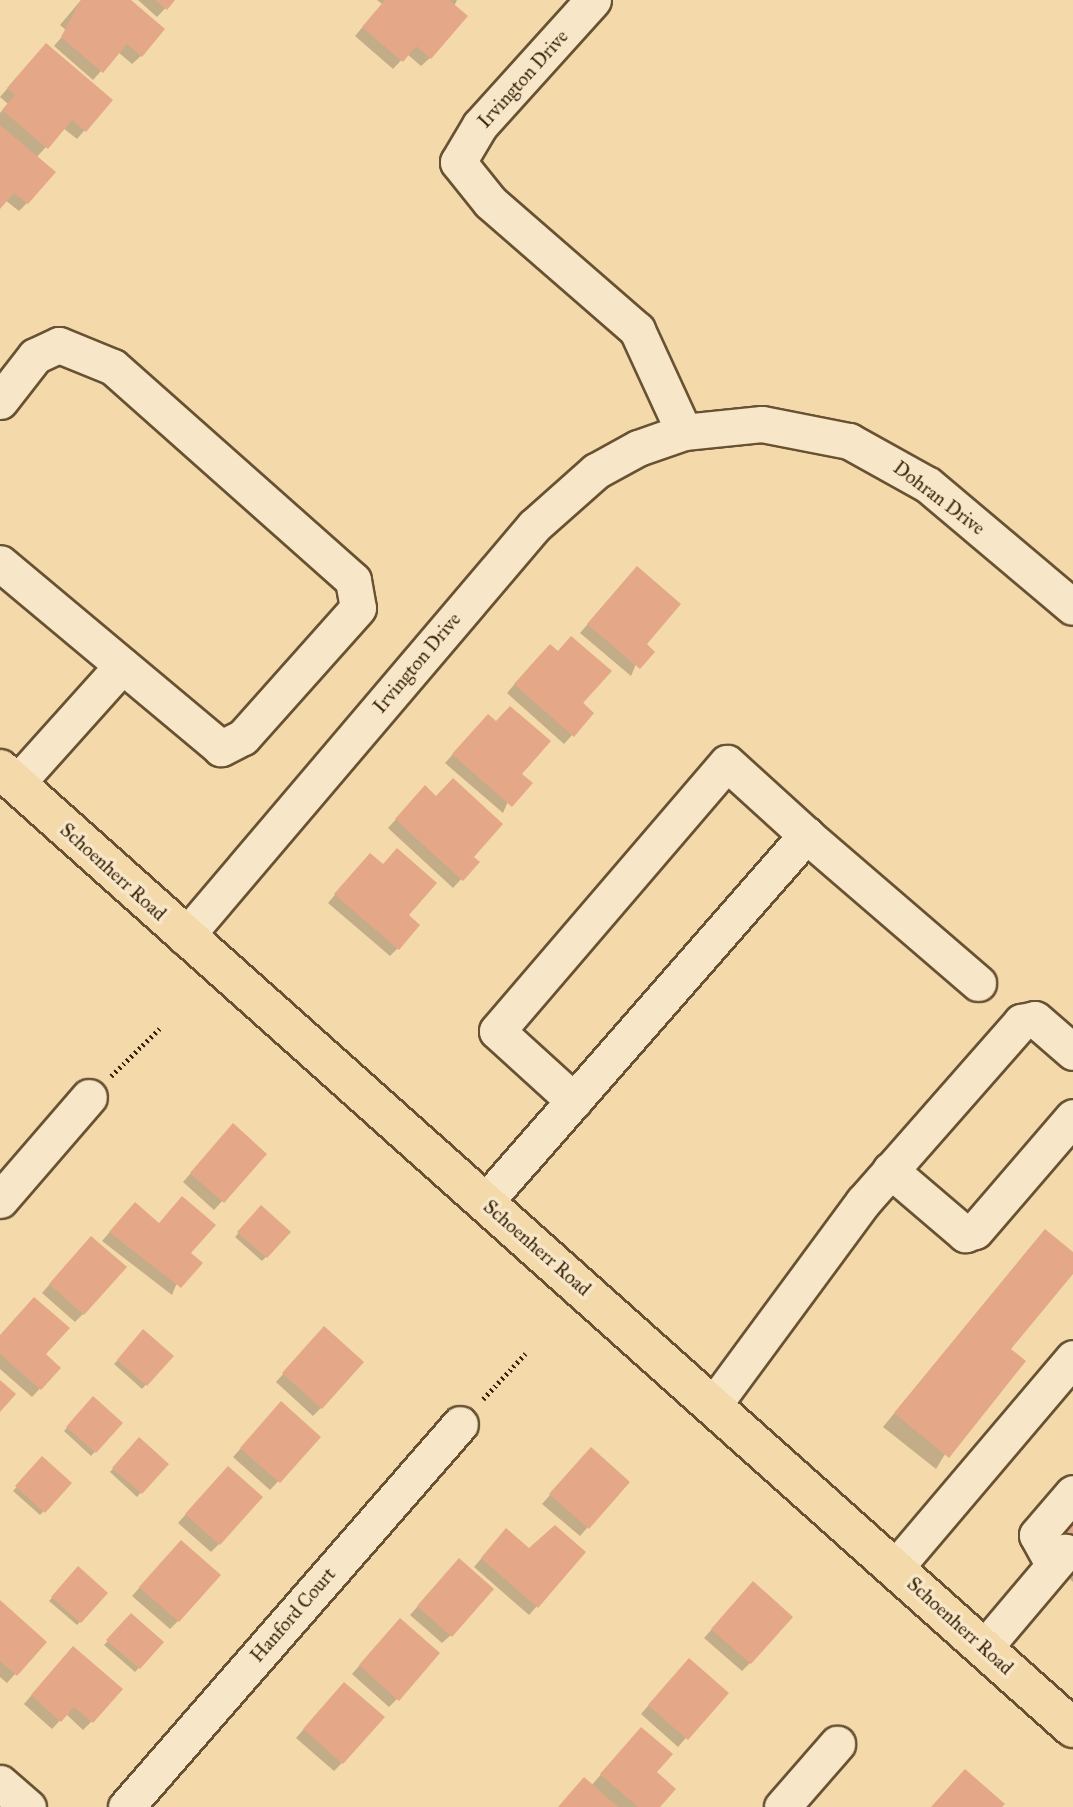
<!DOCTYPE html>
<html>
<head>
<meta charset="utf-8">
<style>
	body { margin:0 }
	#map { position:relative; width:1073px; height:1807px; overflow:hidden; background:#f4d9aa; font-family:"IM FELL Great Primer",serif }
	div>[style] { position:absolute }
	.shadow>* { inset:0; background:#0003 }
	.building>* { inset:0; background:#e4a889 }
	.path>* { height:4.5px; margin-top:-2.25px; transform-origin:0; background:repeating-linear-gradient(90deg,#3a250b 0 2px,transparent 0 5.5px) }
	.roads { filter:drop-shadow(2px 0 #685233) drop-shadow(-2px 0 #685233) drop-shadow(0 2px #685233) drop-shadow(0 -2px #685233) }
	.minor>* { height:35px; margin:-17.5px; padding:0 17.5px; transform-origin:17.5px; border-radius:17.5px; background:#f8e6c8 }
	.major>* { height:38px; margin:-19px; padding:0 19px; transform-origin:19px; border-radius:19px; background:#f4d9aa }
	span { translate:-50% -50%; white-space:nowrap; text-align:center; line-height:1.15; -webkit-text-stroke:7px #f8e6c8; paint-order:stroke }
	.street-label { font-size:19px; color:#3a250b }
</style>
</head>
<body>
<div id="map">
	<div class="shadow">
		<i style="clip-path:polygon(81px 0,128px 0,141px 56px,132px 64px,118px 52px,93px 80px,54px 46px,67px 31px,60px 25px)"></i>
		<i style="clip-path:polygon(138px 0,173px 0,157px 17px)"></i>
		<i style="clip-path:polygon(377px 0,457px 0,430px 58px,421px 66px,407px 54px,393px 69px,355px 36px,382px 4px)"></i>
		<i style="clip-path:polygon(38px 53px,111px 100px,77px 139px,63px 128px,36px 158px,27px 203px,19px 211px,5px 200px,0 207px,0 113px,8px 104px,0 97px)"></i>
		<i style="clip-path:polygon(629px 576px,644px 645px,631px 676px,580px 633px)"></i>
		<i style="clip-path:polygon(541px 654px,592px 713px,564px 744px,507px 693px)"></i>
		<i style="clip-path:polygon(480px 724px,520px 774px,503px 813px,445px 763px)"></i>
		<i style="clip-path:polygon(417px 796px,477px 862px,453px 888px,388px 828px)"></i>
		<i style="clip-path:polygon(362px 863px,398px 948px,390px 956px,328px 903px)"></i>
		<i style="clip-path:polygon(225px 1134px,265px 1154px,214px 1210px,183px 1182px)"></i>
		<i style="clip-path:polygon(261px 1207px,289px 1232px,262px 1261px,235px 1237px)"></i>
		<i style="clip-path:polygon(127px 1212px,189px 1253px,172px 1295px,102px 1241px)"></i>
		<i style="clip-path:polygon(1033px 1244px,1073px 1254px,1073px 1272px,1009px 1349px,936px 1469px,883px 1427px)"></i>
		<i style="clip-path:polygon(83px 1246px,83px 1314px,75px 1322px,42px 1293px)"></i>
		<i style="clip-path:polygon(143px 1332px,171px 1356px,142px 1389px,114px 1364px)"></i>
		<i style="clip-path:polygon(0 1337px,43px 1354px,59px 1368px,32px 1397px,0 1369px)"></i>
		<i style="clip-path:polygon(316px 1337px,321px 1408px,313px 1416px,276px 1382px)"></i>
		<i style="clip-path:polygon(93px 1399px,121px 1423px,91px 1456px,64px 1431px)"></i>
		<i style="clip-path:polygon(273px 1412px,319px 1437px,270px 1490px,233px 1457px)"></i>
		<i style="clip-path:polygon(139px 1440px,166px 1464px,137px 1497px,110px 1472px)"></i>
		<i style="clip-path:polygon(583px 1458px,628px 1482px,580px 1536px,542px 1504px)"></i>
		<i style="clip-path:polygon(42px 1459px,69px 1483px,40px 1515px,13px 1491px)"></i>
		<i style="clip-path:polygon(220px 1476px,219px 1544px,211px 1552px,178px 1523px)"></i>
		<i style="clip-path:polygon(1073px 1525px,1073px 1582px,1035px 1549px)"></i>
		<i style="clip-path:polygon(498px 1539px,537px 1606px,529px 1615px,474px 1567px)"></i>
		<i style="clip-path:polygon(173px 1550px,178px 1621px,170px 1629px,132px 1596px)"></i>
		<i style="clip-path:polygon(78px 1569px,106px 1593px,77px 1625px,49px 1601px)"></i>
		<i style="clip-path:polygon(451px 1569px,451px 1635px,442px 1643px,410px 1615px)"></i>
		<i style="clip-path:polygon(745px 1592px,750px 1663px,742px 1671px,704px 1638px)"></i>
		<i style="clip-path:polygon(0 1603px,44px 1642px,7px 1683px,0 1677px)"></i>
		<i style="clip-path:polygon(131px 1615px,162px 1642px,135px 1672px,104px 1645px)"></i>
		<i style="clip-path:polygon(392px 1628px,397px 1699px,389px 1707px,352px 1674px)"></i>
		<i style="clip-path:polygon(65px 1656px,92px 1721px,83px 1730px,66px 1714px,52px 1729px,24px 1704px)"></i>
		<i style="clip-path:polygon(681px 1668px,726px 1693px,678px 1747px,641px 1714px)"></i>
		<i style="clip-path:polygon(336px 1692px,342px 1763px,334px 1771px,296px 1738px)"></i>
		<i style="clip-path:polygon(633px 1737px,655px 1772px,658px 1807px,559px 1807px,591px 1786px)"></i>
	</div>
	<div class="building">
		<i style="clip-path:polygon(81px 0,131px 0,165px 29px,142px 57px,127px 44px,103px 73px,61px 37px)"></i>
		<i style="clip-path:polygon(155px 0,175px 0,167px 10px)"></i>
		<i style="clip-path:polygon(385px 0,449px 0,468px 16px,431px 59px,416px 46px,403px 62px,362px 27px)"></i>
		<i style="clip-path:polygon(46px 43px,113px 100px,86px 132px,72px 120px,48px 149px,2px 110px,15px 95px,7px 88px)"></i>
		<i style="clip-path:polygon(0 125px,56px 172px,28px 204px,14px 193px,0 209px)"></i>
		<i style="clip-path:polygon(637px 566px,681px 604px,647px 644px,655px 652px,640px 669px,587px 624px)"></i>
		<i style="clip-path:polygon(571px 636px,612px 671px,583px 703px,594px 713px,574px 737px,514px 684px,550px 644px,558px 651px)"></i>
		<i style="clip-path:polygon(510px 706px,551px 741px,522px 774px,533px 783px,512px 807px,452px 754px,488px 714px,496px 721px)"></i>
		<i style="clip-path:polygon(453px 778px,503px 824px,474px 857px,480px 862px,463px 881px,395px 819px,425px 785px,436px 796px)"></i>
		<i style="clip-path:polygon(397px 848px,437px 883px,409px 915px,420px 925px,399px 950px,334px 894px,370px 853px,383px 864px)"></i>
		<i style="clip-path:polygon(233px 1123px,267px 1154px,224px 1203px,190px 1173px)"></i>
		<i style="clip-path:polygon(182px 1196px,216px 1225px,191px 1253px,203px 1263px,181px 1288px,109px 1232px,135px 1202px,159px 1223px)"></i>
		<i style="clip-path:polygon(261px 1205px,291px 1232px,267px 1258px,237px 1232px)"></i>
		<i style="clip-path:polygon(1045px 1229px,1073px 1252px,1073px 1274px,1011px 1349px,1026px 1361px,949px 1458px,894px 1413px)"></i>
		<i style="clip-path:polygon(91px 1236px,127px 1267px,84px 1315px,49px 1284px)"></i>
		<i style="clip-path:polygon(34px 1297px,70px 1328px,46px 1354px,61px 1368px,41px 1390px,0 1354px,0 1335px)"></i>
		<i style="clip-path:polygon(324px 1326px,364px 1362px,322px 1409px,282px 1373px)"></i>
		<i style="clip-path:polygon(143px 1329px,174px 1356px,147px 1386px,117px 1360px)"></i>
		<i style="clip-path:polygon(0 1380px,16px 1394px,0 1412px)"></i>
		<i style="clip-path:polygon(93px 1396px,123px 1423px,96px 1453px,66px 1427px)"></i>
		<i style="clip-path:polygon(281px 1401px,321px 1437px,280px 1483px,240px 1448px)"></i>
		<i style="clip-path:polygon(139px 1437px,169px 1464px,142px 1494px,112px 1468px)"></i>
		<i style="clip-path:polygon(591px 1447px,630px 1482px,589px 1529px,549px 1494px)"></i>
		<i style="clip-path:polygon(42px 1456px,72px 1483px,45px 1513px,15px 1486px)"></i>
		<i style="clip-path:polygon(228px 1466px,263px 1497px,220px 1545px,185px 1514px)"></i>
		<i style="clip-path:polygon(1064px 1516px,1073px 1523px,1073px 1559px,1046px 1535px)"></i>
		<i style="clip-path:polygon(555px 1525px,586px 1552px,538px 1608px,481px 1558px,506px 1528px,529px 1548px)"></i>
		<i style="clip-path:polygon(181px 1540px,221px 1575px,179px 1622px,139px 1587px)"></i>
		<i style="clip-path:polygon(459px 1558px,494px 1589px,452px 1637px,417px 1606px)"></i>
		<i style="clip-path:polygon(78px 1566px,108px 1593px,81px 1623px,51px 1597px)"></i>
		<i style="clip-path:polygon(753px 1581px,793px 1617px,751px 1664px,711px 1629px)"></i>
		<i style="clip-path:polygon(0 1600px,47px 1642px,17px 1676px,0 1661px)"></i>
		<i style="clip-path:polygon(131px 1613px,164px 1642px,140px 1669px,106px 1640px)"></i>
		<i style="clip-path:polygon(400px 1618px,440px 1653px,399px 1701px,359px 1665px)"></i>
		<i style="clip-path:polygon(73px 1646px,123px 1689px,93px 1723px,74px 1707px,61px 1722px,31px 1695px)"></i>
		<i style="clip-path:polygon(689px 1658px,729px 1693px,688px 1740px,648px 1705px)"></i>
		<i style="clip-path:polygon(344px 1682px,385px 1717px,343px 1764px,303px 1729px)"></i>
		<i style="clip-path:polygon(641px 1727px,673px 1754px,657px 1772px,676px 1789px,660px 1807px,638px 1807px,600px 1774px)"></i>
		<i style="clip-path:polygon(965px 1769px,1005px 1804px,1002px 1807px,931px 1807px)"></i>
		<i style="clip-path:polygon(584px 1777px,618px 1807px,558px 1807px)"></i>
	</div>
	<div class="path">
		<i style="left:111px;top:1076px;width:70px;rotate:-44.4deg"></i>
		<i style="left:483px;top:1399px;width:62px;rotate:-47deg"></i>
	</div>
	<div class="roads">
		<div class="minor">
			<i style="left:593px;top:0;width:169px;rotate:132.1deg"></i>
			<i style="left:480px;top:125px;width:43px;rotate:120.7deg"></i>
			<i style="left:458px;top:162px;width:51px;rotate:51.3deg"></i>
			<i style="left:490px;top:202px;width:195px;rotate:41deg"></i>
			<i style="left:637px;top:330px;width:112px;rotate:65.3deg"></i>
			<i style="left:0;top:401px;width:57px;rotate:-52.1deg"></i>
			<i style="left:35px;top:356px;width:26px;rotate:-25deg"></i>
			<i style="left:59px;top:345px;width:58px;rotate:22.2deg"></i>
			<i style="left:113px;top:367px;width:321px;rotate:41.6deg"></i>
			<i style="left:353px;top:580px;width:28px;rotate:80deg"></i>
			<i style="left:358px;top:608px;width:173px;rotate:131.7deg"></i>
			<i style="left:243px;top:737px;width:25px;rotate:153deg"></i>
			<i style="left:221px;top:748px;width:288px;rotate:-140.1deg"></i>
			<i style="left:16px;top:784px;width:159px;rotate:-48.1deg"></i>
			<i style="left:185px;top:937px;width:539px;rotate:-49.66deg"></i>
			<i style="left:534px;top:526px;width:83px;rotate:-41.6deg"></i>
			<i style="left:596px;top:471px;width:48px;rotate:-28.7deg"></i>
			<i style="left:638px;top:448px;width:49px;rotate:-19.2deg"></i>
			<i style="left:684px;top:432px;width:78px;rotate:-5.9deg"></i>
			<i style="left:762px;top:424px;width:89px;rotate:11.1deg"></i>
			<i style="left:849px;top:441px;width:90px;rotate:29.1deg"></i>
			<i style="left:928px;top:485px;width:189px;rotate:40.1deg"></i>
			<i style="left:574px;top:1101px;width:104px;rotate:-137.7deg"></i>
			<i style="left:497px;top:1031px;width:353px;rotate:-49.4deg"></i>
			<i style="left:727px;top:763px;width:107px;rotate:42.3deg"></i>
			<i style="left:890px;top:1170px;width:99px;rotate:40.5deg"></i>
			<i style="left:965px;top:1234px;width:10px;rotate:-17deg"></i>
			<i style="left:975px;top:1231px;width:150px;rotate:-49.3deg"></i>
			<i style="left:0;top:1200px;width:136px;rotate:-49.2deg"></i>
			<i style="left:485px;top:1202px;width:488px;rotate:-48.8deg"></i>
			<i style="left:806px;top:835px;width:227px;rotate:40.7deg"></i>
			<i style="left:714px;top:1404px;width:251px;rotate:-53.6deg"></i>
			<i style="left:863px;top:1202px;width:240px;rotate:-48.7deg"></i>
			<i style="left:1021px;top:1022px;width:14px;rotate:-12deg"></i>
			<i style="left:1035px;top:1019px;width:50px;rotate:41deg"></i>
			<i style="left:1053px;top:1564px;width:33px;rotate:-119deg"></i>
			<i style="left:1037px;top:1535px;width:55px;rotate:-49.4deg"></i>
			<i style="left:895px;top:1568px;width:275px;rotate:-49.7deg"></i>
			<i style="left:984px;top:1648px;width:126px;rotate:-49.8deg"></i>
			<i style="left:0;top:1783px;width:37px;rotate:41deg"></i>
			<i style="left:126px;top:1807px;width:508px;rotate:-48.91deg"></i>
			<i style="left:782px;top:1807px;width:84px;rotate:-48.9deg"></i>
		</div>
		<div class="major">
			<i style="left:0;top:769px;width:1439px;rotate:41.79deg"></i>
		</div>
	</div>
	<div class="street-label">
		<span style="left:523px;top:79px;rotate:-48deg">Irvington Drive</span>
		<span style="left:939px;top:498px;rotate:37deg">Dohran Drive</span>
		<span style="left:417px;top:663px;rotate:-50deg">Irvington Drive</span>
		<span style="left:113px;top:872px;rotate:42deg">Schoenherr Road</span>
		<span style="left:537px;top:1248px;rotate:41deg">Schoenherr Road</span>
		<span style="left:293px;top:1615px;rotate:-49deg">Hanford Court</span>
		<span style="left:960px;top:1626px;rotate:42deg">Schoenherr Road</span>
	</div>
</div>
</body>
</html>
